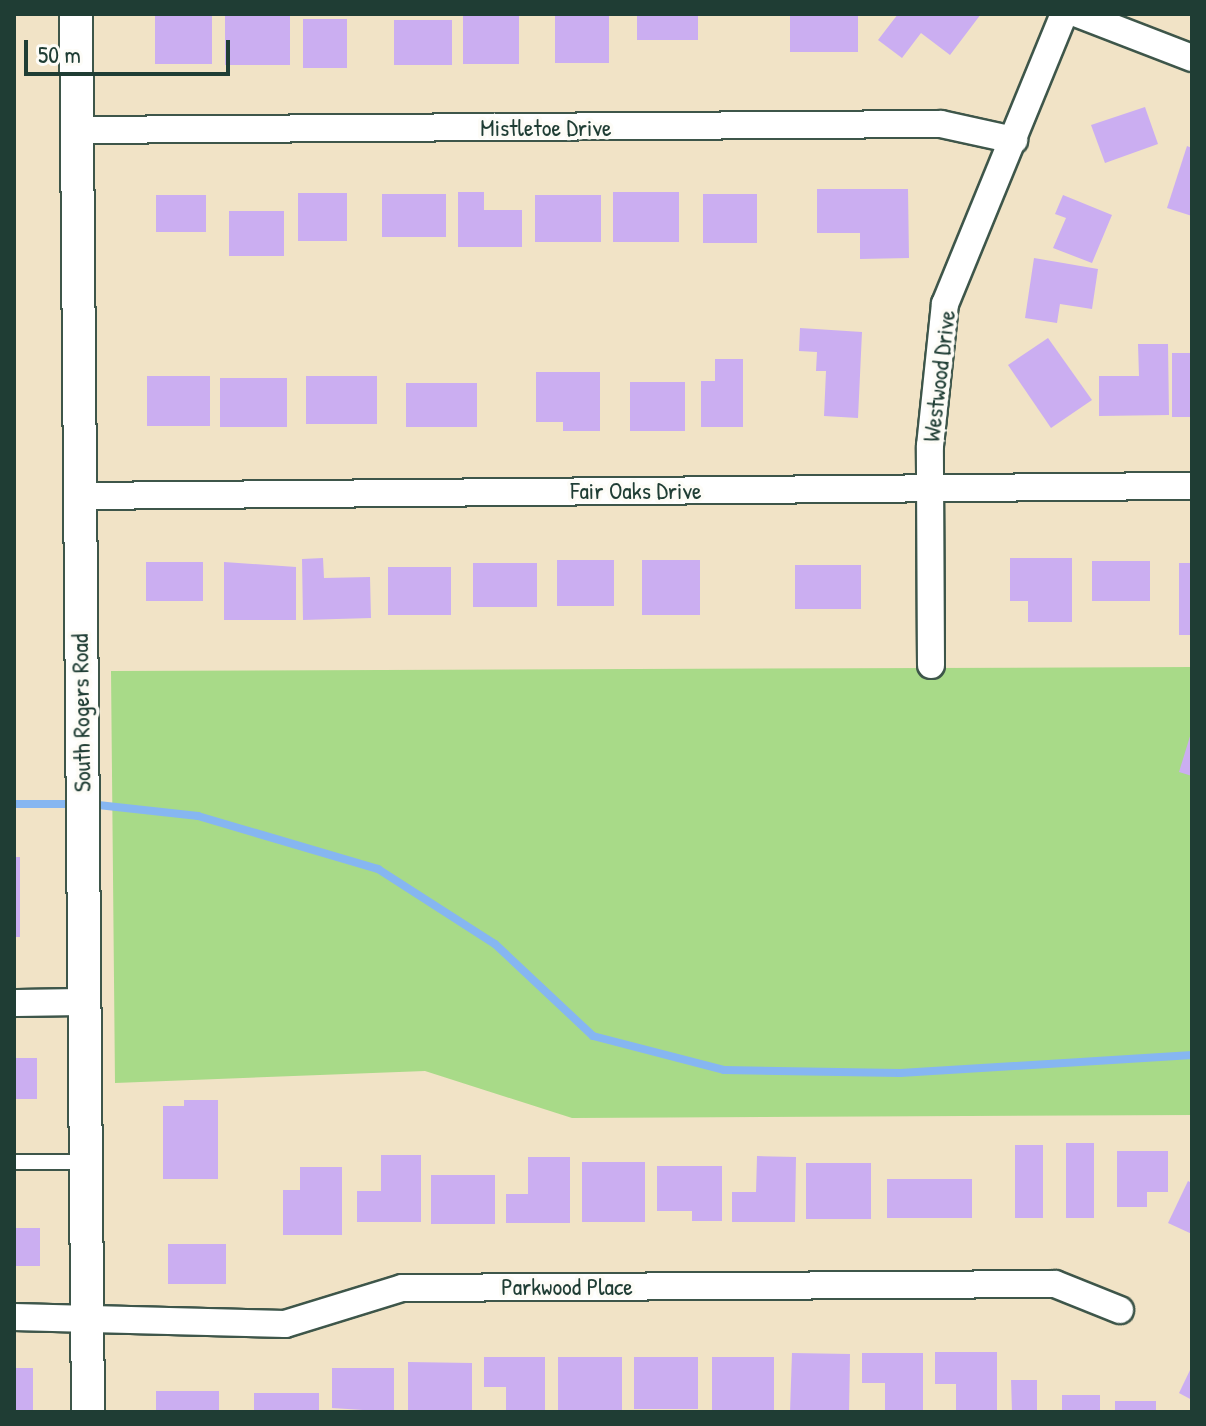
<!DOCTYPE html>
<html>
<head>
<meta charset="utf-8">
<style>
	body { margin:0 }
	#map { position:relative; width:1206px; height:1426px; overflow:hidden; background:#f1e3c6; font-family:"Patrick Hand",sans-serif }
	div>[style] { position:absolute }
	.green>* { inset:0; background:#a8da88 }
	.stream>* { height:8px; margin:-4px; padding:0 4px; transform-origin:4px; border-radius:4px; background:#86b6f1 }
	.building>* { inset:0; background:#cbaef1 }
	.roads { filter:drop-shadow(2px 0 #3e564a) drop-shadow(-2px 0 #3e564a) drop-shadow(0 2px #3e564a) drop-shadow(0 -2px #3e564a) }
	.service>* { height:14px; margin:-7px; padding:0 7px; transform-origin:7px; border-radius:7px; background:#fff }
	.minor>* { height:26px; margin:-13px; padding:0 13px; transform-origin:13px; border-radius:13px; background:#fff }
	.tertiary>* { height:32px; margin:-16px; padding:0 16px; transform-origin:16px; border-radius:16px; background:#fff }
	span { translate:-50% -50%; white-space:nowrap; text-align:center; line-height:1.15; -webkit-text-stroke:7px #fdfcf7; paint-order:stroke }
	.street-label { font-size:24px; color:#1f3d34 }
	.frame { position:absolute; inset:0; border:16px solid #1f3d34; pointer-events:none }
	.scale { position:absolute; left:24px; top:40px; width:206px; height:36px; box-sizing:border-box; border:4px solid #1f3d34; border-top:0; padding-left:10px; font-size:24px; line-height:28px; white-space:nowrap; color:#1f3d34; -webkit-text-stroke:6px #fdfcf7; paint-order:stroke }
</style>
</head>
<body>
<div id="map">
	<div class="green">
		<i style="clip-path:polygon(1192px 667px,1192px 1115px,572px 1118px,425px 1071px,115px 1083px,111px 671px)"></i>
	</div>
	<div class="stream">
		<i style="left:14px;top:804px;width:61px"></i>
		<i style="left:89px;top:804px;width:110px;rotate:6.3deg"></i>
		<i style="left:198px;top:816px;width:188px;rotate:16.4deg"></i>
		<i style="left:378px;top:869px;width:139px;rotate:32.7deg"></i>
		<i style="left:495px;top:944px;width:134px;rotate:43.2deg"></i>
		<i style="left:593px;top:1036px;width:135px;rotate:14.5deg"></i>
		<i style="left:724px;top:1070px;width:176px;rotate:1deg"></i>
		<i style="left:900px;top:1073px;width:293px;rotate:-3.5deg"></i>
	</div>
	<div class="building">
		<i style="clip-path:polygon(155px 14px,212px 14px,212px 64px,155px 64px)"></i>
		<i style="clip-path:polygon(225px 14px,290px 14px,290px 65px,225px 65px)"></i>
		<i style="clip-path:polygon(463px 14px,519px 14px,519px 64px,463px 64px)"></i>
		<i style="clip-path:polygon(555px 14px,609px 14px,609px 63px,555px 63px)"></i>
		<i style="clip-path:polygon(637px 14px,698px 14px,698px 40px,637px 40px)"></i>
		<i style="clip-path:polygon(790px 14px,858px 14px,858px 52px,790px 52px)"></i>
		<i style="clip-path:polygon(898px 14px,981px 14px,950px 55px,921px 33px,902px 58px,878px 40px)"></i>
		<i style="clip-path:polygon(303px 19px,347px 19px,347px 68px,303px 68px)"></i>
		<i style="clip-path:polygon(394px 20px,452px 20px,452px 65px,394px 65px)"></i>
		<i style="clip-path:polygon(1145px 107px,1158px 144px,1105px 163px,1091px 125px)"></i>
		<i style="clip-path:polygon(1187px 146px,1192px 148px,1192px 216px,1167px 208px)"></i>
		<i style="clip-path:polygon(817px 189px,908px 189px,909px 258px,860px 259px,860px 233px,817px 233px)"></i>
		<i style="clip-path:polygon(458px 192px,484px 192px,484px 210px,522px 210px,522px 247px,458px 247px)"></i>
		<i style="clip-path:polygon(613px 192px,679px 192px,679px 242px,613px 242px)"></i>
		<i style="clip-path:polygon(298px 193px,347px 193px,347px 241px,298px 241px)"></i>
		<i style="clip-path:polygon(382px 194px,446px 194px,446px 237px,382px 237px)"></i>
		<i style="clip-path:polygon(703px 194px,757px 194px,757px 243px,703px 243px)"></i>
		<i style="clip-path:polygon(156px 195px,206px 195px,206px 232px,156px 232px)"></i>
		<i style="clip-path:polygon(535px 195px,601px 195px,601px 242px,535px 242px)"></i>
		<i style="clip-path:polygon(1063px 195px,1112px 215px,1092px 263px,1053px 248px,1066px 218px,1055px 214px)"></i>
		<i style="clip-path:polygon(229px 211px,284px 211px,284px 256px,229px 256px)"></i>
		<i style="clip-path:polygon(1034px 258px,1098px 269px,1092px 309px,1060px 304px,1057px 323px,1025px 318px)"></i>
		<i style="clip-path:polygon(800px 328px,862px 332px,858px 418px,824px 416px,826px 371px,816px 371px,817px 352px,799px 351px)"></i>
		<i style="clip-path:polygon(1048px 338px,1092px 400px,1051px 428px,1008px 365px)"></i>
		<i style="clip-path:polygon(1138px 344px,1168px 344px,1169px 415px,1099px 416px,1099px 376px,1139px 376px)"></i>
		<i style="clip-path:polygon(1172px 353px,1192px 353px,1192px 417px,1172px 417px)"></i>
		<i style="clip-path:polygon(715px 359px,743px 359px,743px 427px,701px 427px,701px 381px,715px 381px)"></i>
		<i style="clip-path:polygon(536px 372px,600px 372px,600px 431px,563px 431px,563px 422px,536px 422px)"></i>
		<i style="clip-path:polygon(147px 376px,210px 376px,210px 426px,147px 426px)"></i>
		<i style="clip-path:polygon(306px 376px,377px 376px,377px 424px,306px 424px)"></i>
		<i style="clip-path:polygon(220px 378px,287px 378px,287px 427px,220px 427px)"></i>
		<i style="clip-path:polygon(630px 382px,685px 382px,685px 431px,630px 431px)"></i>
		<i style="clip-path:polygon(406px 383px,477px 383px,477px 427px,406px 427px)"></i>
		<i style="clip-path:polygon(323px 558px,324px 578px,370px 577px,371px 618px,303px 620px,302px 559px)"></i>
		<i style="clip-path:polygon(1010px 558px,1072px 558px,1072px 622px,1028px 622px,1028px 601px,1010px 601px)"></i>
		<i style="clip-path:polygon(557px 560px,614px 560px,614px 606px,557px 606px)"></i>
		<i style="clip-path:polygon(642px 560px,700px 560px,700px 615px,642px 615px)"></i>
		<i style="clip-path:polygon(1092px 561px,1150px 561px,1150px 601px,1092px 601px)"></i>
		<i style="clip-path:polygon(146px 562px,203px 562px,203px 601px,146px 601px)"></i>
		<i style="clip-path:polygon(224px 562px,296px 567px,296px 620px,224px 620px)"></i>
		<i style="clip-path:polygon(473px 563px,537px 563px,537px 607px,473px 607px)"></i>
		<i style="clip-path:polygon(1179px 563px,1192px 563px,1192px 635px,1179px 635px)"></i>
		<i style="clip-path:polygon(795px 565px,861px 565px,861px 609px,795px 609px)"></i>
		<i style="clip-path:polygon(388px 567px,451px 567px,451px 615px,388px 615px)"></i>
		<i style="clip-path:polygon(1191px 733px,1192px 733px,1192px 776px,1179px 772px)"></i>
		<i style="clip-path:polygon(14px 857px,20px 857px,20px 937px,14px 937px)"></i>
		<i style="clip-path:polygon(14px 1058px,37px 1058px,37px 1099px,14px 1099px)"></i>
		<i style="clip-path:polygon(184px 1100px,218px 1100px,218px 1179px,163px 1179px,163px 1106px,184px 1106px)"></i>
		<i style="clip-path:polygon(1066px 1143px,1094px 1143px,1094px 1218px,1066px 1218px)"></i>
		<i style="clip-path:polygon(1015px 1145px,1043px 1145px,1043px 1218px,1015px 1218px)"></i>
		<i style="clip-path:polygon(1117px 1151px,1168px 1151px,1168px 1192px,1147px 1192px,1147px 1207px,1117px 1207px)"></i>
		<i style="clip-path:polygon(381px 1155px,421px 1155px,421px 1222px,357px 1222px,357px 1191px,381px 1191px)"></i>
		<i style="clip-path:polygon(757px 1156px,796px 1157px,795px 1222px,732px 1222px,732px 1192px,756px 1192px)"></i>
		<i style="clip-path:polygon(528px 1157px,570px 1157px,570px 1223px,506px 1223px,506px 1194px,528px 1194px)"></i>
		<i style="clip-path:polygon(582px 1162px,645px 1162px,645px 1222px,582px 1222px)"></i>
		<i style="clip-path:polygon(806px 1163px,871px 1163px,871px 1219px,806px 1219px)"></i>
		<i style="clip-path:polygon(657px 1166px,722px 1166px,722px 1221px,692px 1221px,692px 1211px,657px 1211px)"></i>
		<i style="clip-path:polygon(300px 1167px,342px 1167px,342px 1235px,283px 1235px,283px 1190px,300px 1190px)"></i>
		<i style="clip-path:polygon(431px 1175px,495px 1175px,495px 1224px,431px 1224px)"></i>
		<i style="clip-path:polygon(887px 1179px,972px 1179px,972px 1218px,887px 1218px)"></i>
		<i style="clip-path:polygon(1188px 1181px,1192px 1183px,1192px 1234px,1168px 1223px)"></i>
		<i style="clip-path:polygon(14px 1228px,40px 1228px,40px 1266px,14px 1266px)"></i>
		<i style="clip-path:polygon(168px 1244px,226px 1244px,226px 1284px,168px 1284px)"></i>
		<i style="clip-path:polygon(935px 1352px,997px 1352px,997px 1412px,956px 1412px,956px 1384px,935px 1384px)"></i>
		<i style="clip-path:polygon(792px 1353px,850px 1354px,849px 1412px,790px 1412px)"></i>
		<i style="clip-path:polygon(862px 1353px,923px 1353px,923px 1412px,885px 1412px,885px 1383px,862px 1383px)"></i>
		<i style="clip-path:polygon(484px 1357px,545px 1357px,545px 1412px,506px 1412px,506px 1387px,484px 1387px)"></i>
		<i style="clip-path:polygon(558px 1357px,622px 1357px,622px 1412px,558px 1412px)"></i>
		<i style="clip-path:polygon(634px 1357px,698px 1357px,698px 1409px,634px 1409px)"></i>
		<i style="clip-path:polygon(712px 1357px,774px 1357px,774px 1410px,712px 1410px)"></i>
		<i style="clip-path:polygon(408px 1362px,472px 1363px,472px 1412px,408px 1412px)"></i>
		<i style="clip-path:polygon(1192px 1366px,1192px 1400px,1179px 1393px)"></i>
		<i style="clip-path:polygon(14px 1368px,33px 1368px,33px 1412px,14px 1412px)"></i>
		<i style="clip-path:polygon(332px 1368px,394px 1368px,394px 1412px,332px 1408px)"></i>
		<i style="clip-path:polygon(1011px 1380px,1037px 1380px,1037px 1412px,1012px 1412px)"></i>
		<i style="clip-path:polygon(156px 1391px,219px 1391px,219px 1412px,156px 1412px)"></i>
		<i style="clip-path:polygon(254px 1393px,319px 1393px,319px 1412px,254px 1412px)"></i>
		<i style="clip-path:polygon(1062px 1395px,1100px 1395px,1100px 1412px,1062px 1412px)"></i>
		<i style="clip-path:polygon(1115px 1401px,1156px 1401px,1156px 1412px,1115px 1412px)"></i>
	</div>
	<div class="roads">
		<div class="service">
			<i style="left:14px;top:1162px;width:72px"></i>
		</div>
		<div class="minor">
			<i style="left:1078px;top:14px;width:122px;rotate:21.1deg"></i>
			<i style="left:77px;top:130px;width:864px;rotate:-0.4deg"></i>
			<i style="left:941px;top:124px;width:75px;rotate:12.4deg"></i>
			<i style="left:80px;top:496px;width:1112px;rotate:-0.52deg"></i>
			<i style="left:931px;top:665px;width:219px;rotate:-90.3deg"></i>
			<i style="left:930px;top:446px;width:143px;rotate:-84deg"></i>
			<i style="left:945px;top:304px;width:313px;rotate:-67.7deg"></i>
			<i style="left:14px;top:1003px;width:70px;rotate:-0.8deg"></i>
			<i style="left:14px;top:1317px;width:271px;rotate:1.5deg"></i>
			<i style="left:285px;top:1324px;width:122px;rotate:-17.1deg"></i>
			<i style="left:402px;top:1288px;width:653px;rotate:-0.35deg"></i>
			<i style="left:1055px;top:1284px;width:70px;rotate:21.8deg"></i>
		</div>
		<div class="tertiary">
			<i style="left:76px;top:14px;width:1398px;rotate:89.51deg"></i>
		</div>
	</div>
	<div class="street-label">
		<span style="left:546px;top:128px">Mistletoe Drive</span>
		<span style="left:939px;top:376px;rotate:-83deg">Westwood Drive</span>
		<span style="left:636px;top:491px">Fair Oaks Drive</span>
		<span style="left:81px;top:713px;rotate:-91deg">South Rogers Road</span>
		<span style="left:567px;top:1287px">Parkwood Place</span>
	</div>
	<div class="frame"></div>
	<div class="scale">50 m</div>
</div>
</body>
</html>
